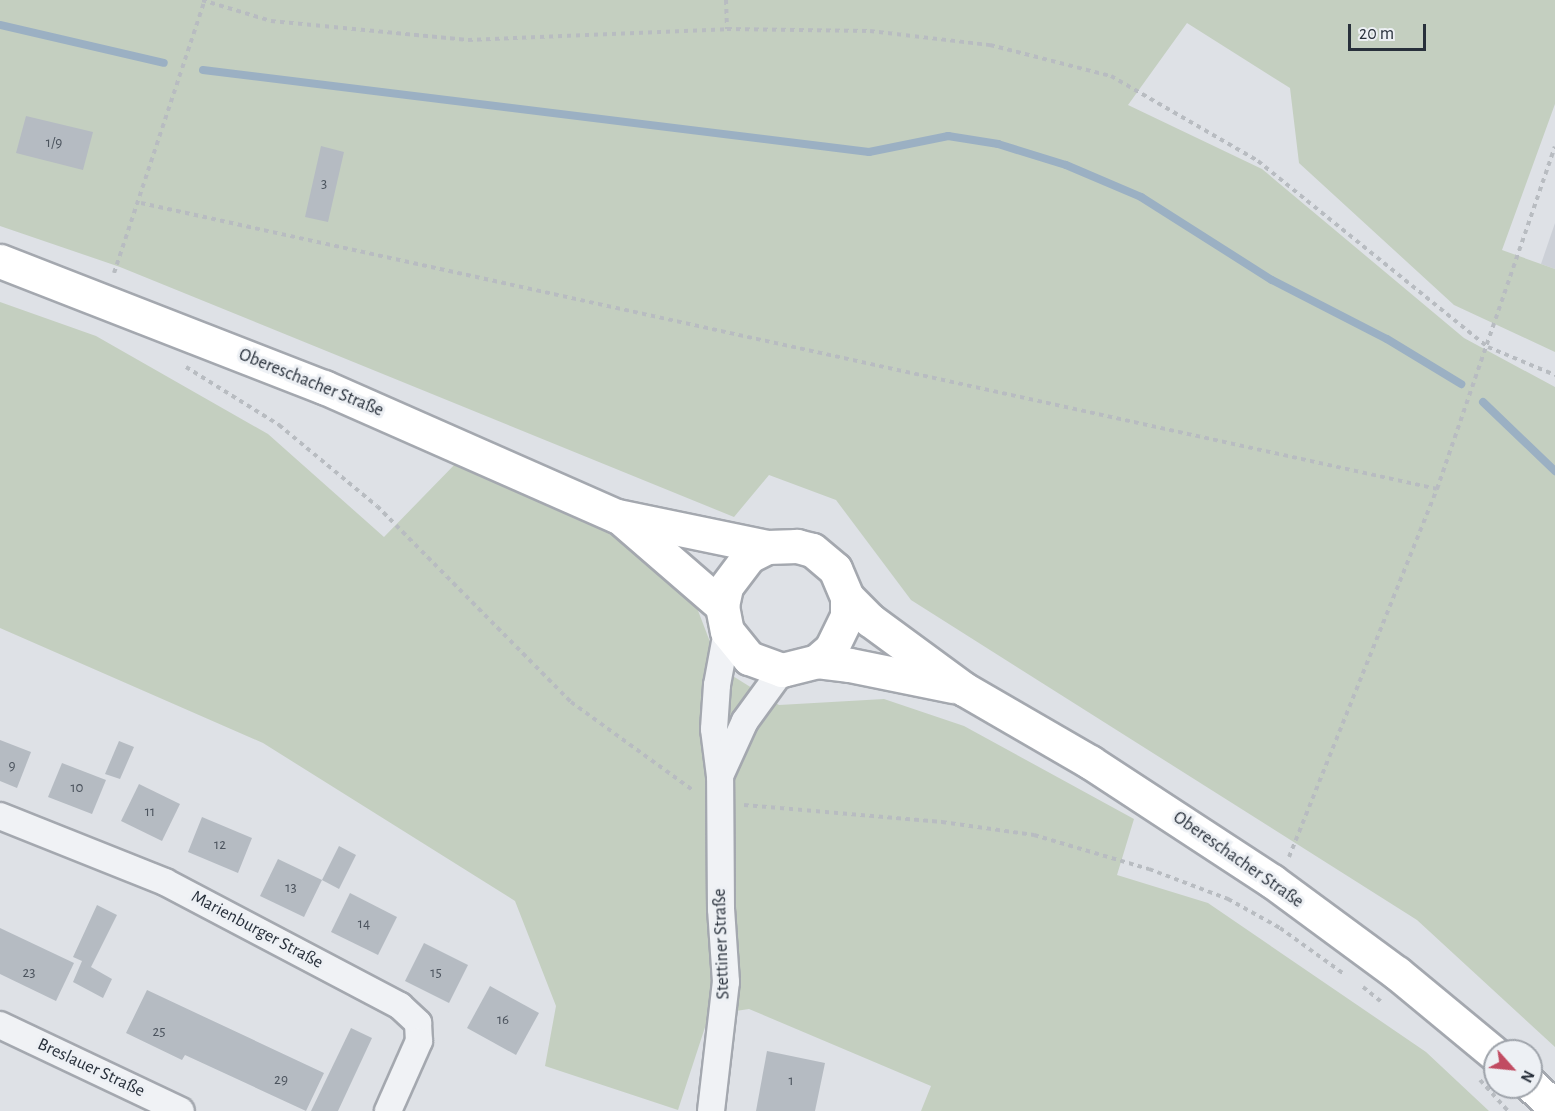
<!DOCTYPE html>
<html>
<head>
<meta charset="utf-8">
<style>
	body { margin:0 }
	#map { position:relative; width:1555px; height:1111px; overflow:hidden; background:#dee1e6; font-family:"Alegreya Sans",sans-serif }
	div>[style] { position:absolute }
	.built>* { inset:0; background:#ccd0d7 }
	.green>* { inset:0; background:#c4cfc0 }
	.stream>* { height:8px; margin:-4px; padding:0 4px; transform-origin:4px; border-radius:4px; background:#9bb0c3 }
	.building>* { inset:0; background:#b5bbc2 }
	.path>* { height:4px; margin-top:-2px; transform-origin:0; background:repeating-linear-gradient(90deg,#b8bcc1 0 4.5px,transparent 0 9px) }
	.roads { filter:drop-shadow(2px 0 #a4a8af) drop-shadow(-2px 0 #a4a8af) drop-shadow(0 2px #a4a8af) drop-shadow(0 -2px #a4a8af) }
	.street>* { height:26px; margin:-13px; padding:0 13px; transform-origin:13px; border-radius:13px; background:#f0f2f5 }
	.secondary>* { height:33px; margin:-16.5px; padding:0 16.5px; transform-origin:16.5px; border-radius:16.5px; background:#fff }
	span { translate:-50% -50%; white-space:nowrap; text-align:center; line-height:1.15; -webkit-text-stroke:6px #edf0f4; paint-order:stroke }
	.number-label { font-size:15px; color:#4b535d }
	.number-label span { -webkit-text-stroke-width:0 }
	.street-label { font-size:18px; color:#28303b }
	.north { position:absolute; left:1483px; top:1039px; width:60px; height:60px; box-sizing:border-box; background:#edf0f4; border:2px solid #9ea3aa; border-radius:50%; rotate:117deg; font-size:16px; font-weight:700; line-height:24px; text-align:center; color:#28303b }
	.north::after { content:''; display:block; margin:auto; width:21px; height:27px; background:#c14c62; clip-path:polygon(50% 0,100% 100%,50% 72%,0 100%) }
	.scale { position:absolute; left:1348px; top:24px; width:78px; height:27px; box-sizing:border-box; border:3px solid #28303b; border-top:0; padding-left:8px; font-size:18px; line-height:21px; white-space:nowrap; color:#28303b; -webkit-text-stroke:4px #edf0f4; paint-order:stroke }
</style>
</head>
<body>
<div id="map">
	<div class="built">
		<i style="clip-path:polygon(1555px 223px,1555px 269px,1541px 264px)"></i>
	</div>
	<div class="green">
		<i style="clip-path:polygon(0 0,1555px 0,1555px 104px,1502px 250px,1555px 269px,1555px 352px,1454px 305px,1299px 163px,1290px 88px,1187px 23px,1128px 105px,1262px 169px,1464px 338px,1555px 387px,1555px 1047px,1417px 920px,911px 600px,836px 500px,769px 475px,734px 517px,120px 267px,0 226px)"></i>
		<i style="clip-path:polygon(0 302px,96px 336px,268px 434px,384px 537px,460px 459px,631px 534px,689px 587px,720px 668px,779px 705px,884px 699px,964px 726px,1134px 819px,1117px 875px,1208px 903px,1426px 1052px,1489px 1111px,921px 1111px,931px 1086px,749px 1009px,709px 1015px,678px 1110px,545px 1066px,556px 1006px,515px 901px,263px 743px,0 628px)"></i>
	</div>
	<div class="stream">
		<i style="left:0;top:25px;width:168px;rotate:13deg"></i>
		<i style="left:203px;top:70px;width:671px;rotate:7.02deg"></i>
		<i style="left:869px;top:152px;width:81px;rotate:-11.4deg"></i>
		<i style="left:948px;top:136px;width:51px;rotate:9.1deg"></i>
		<i style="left:998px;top:144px;width:71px;rotate:17.2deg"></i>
		<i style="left:1066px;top:165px;width:82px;rotate:23.1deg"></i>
		<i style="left:1141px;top:197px;width:155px;rotate:32.4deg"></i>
		<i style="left:1272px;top:280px;width:129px;rotate:27.2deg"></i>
		<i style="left:1387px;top:339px;width:87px;rotate:31.3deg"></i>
		<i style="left:1483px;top:402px;width:100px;rotate:43.8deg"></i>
	</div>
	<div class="building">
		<i style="clip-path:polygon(26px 116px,93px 132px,83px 170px,16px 153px)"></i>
		<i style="clip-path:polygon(321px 146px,344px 152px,328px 222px,305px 217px)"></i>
		<i style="clip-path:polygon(0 740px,31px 752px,17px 788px,0 781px)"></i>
		<i style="clip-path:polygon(119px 741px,134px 747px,120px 779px,105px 774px)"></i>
		<i style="clip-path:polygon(62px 763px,106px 780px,92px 814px,48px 797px)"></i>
		<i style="clip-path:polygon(139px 784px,180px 804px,162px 841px,121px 821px)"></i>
		<i style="clip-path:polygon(202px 817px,252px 838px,238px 873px,188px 852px)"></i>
		<i style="clip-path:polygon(339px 846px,356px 855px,339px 889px,322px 880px)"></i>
		<i style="clip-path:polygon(278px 859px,322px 880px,304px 917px,260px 896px)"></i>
		<i style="clip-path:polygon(350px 893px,397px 917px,378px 955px,331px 932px)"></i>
		<i style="clip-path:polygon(97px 905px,117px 915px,91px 967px,112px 979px,103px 998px,73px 982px,82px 961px,73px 957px)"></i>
		<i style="clip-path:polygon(0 928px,74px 963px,56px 1001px,0 974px)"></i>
		<i style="clip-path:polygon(424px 943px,468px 965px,449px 1003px,405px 981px)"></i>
		<i style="clip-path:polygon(490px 986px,539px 1013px,516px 1055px,467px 1028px)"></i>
		<i style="clip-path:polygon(147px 990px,324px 1073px,306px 1111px,185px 1055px,182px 1060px,126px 1033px)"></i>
		<i style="clip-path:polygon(351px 1028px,372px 1038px,338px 1111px,311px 1111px)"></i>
		<i style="clip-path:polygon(767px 1051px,825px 1063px,815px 1111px,756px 1111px)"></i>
	</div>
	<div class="path">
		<i style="left:202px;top:0;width:72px;rotate:16.9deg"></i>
		<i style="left:271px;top:21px;width:198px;rotate:5.5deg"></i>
		<i style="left:468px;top:40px;width:259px;rotate:-2.4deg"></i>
		<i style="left:727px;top:29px;width:143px;rotate:0.8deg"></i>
		<i style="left:870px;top:31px;width:121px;rotate:6.7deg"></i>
		<i style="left:990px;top:45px;width:125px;rotate:14.4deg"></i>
		<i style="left:1111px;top:76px;width:170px;rotate:30deg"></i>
		<i style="left:1258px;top:161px;width:296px;rotate:39deg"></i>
		<i style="left:1488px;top:347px;width:73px;rotate:22.7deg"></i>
		<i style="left:726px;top:0;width:29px;rotate:88deg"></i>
		<i style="left:141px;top:203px;width:1327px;rotate:12.44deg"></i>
		<i style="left:114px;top:273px;width:288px;rotate:-71.6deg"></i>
		<i style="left:186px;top:367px;width:110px;rotate:31.9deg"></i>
		<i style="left:279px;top:425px;width:127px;rotate:39.6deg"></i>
		<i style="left:377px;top:506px;width:276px;rotate:45.3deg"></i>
		<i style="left:571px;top:702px;width:152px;rotate:35.9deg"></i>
		<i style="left:744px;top:805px;width:199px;rotate:4.9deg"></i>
		<i style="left:942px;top:822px;width:93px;rotate:8deg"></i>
		<i style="left:1034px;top:835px;width:120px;rotate:16.5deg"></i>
		<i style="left:1149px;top:869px;width:85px;rotate:20.8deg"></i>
		<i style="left:1228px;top:899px;width:60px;rotate:29.1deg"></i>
		<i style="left:1280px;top:928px;width:79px;rotate:35.7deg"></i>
		<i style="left:1289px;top:857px;width:397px;rotate:-68.1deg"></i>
		<i style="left:1437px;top:489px;width:362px;rotate:-71deg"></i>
		<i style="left:1363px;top:987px;width:26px;rotate:39deg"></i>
		<i style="left:1480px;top:1080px;width:42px;rotate:47.9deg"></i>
	</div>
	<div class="roads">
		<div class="street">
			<i style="left:720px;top:776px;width:60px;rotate:-65.6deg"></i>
			<i style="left:745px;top:721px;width:63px;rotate:-54deg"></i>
			<i style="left:0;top:816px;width:178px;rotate:21.8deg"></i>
			<i style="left:165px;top:882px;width:266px;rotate:27.8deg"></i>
			<i style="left:400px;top:1006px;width:25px;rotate:43deg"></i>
			<i style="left:418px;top:1023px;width:18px;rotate:87deg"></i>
			<i style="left:419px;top:1041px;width:77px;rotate:113.9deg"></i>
			<i style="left:0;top:1025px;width:200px;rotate:25.4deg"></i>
			<i style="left:711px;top:1111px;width:130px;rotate:-83.4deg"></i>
			<i style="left:726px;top:982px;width:73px;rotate:-93.9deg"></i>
			<i style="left:721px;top:909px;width:133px;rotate:-90.4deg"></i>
			<i style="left:720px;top:776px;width:47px;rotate:-97.3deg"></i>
			<i style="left:714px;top:729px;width:44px;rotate:-86.1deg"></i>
			<i style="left:717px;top:685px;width:55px;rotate:-79.5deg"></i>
		</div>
		<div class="secondary">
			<i style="left:0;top:261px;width:348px;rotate:21.3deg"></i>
			<i style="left:324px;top:387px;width:320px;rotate:23.8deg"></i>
			<i style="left:617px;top:516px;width:153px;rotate:11.7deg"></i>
			<i style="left:624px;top:521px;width:130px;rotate:40.9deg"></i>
			<i style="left:847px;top:597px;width:33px;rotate:45deg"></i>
			<i style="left:870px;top:620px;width:117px;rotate:36.3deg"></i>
			<i style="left:964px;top:689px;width:146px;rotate:30.1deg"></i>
			<i style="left:1090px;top:762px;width:217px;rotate:33.2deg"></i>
			<i style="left:1272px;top:881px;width:155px;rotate:36.4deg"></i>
			<i style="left:1397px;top:973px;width:127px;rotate:39.6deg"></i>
			<i style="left:817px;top:661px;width:18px;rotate:-41deg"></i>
			<i style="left:831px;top:649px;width:37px;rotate:-64deg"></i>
			<i style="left:847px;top:616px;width:19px;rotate:-90deg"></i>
			<i style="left:847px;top:597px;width:30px;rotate:-113deg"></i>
			<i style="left:835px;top:569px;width:30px;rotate:-140deg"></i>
			<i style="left:812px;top:550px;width:16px;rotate:-165deg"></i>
			<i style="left:797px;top:546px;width:30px;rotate:178deg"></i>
			<i style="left:767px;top:547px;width:20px;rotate:153deg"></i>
			<i style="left:749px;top:556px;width:39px;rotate:127deg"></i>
			<i style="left:726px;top:587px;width:19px;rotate:102deg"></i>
			<i style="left:722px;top:606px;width:25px;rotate:79deg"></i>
			<i style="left:727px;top:631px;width:35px;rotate:51deg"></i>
			<i style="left:749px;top:658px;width:35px;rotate:20deg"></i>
			<i style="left:782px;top:670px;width:36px;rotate:-14deg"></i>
			<i style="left:817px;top:661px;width:33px;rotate:7deg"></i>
			<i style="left:850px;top:665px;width:105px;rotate:11.5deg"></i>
			<i style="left:1531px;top:1085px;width:33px;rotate:43deg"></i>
		</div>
	</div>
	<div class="number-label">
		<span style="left:54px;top:143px">1/9</span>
		<span style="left:324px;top:184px">3</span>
		<span style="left:12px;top:766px">9</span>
		<span style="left:77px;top:788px">10</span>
		<span style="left:150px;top:812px">11</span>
		<span style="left:220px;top:845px">12</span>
		<span style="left:291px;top:888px">13</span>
		<span style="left:364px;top:924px">14</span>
		<span style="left:29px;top:973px">23</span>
		<span style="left:436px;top:973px">15</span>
		<span style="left:503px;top:1020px">16</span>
		<span style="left:159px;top:1032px">25</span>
		<span style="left:281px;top:1080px">29</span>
		<span style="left:791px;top:1081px">1</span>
	</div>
	<div class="street-label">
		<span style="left:311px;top:383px;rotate:22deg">Obereschacher Straße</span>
		<span style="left:1238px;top:860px;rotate:35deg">Obereschacher Straße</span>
		<span style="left:257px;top:930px;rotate:28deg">Marienburger Straße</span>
		<span style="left:722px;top:944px;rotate:-92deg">Stettiner Straße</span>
		<span style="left:91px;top:1068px;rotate:25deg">Breslauer Straße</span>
	</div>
	<div class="north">N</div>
	<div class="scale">20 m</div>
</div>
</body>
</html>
